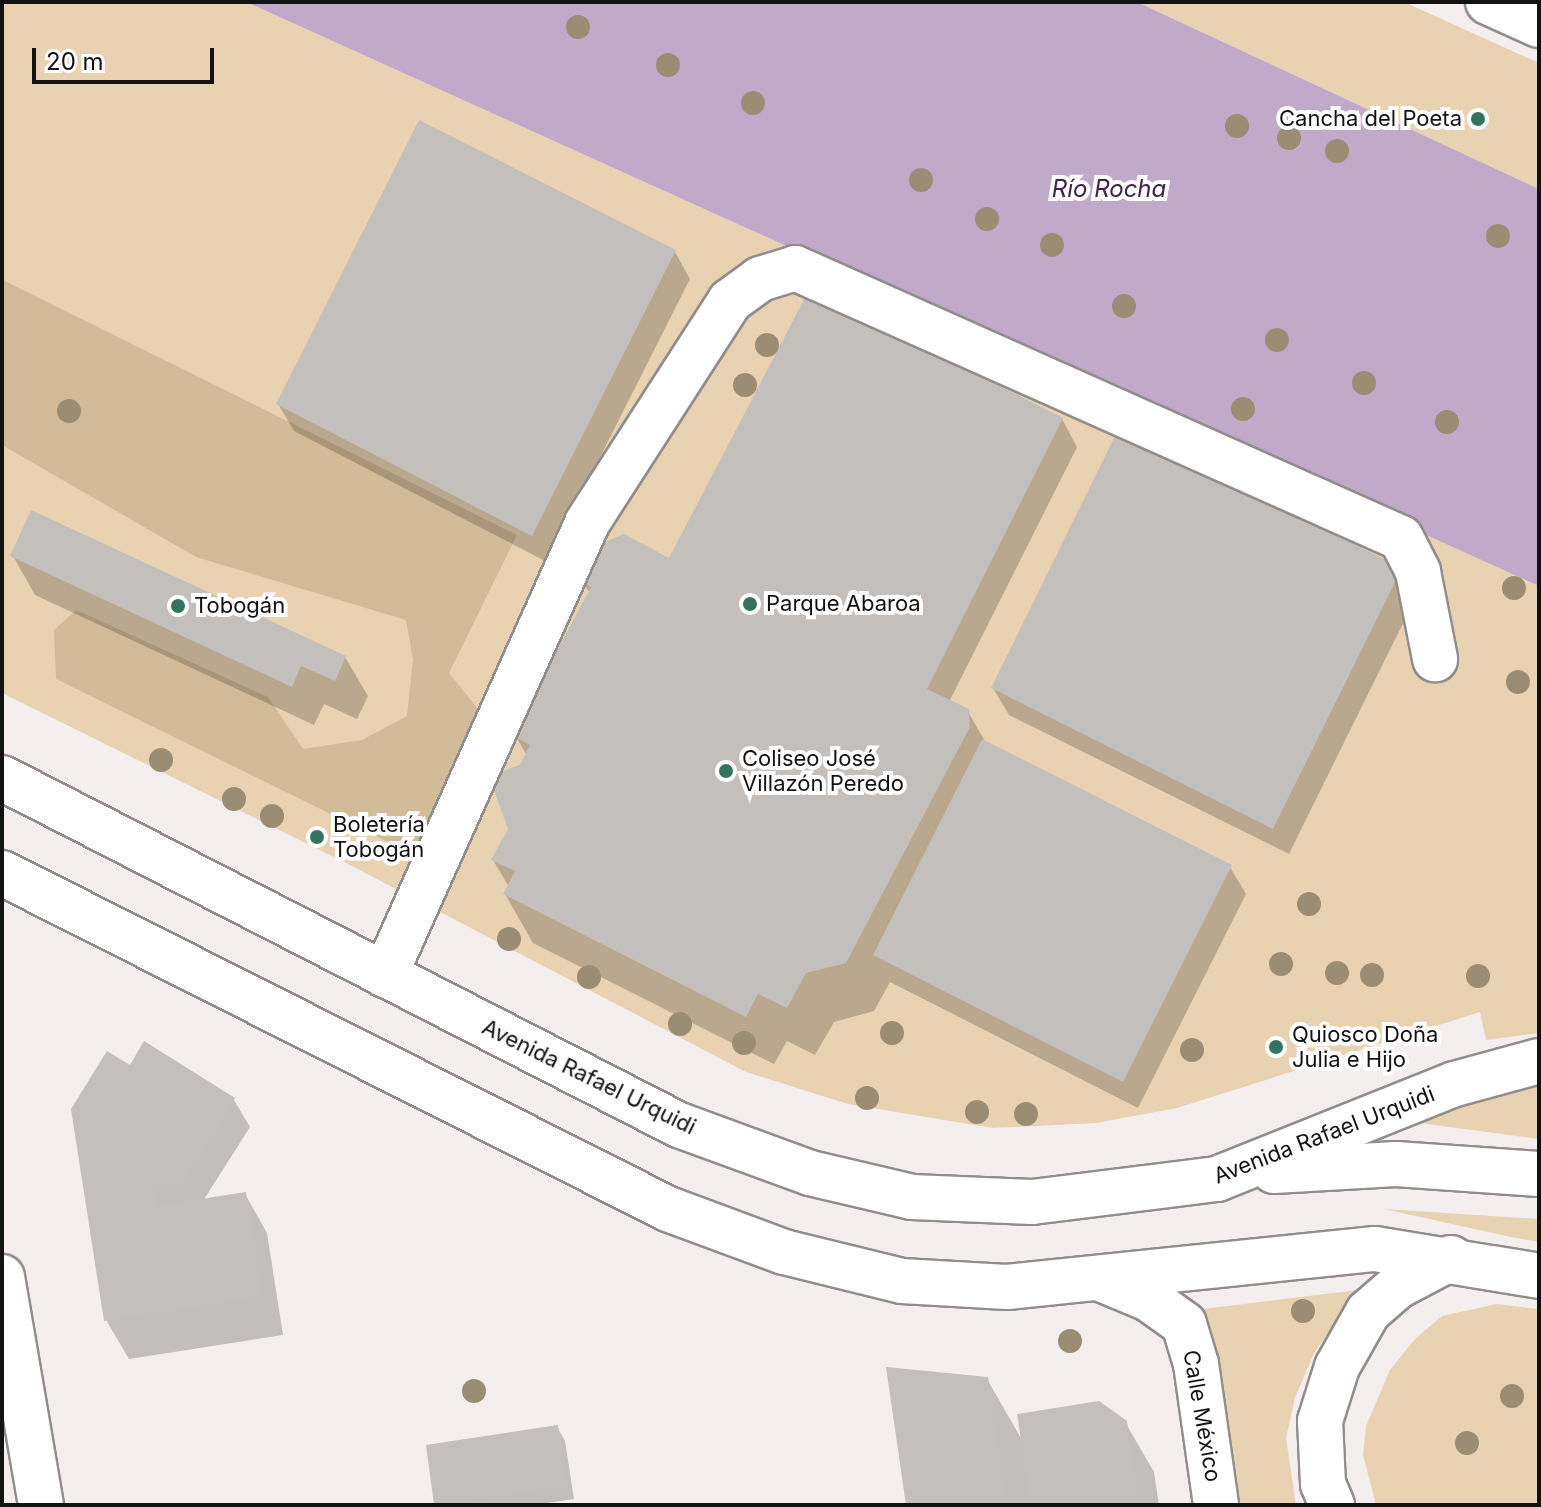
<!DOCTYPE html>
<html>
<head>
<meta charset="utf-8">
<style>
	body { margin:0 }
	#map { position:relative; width:1541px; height:1507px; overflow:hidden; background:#f4eeee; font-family:Inter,sans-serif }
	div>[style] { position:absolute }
	.green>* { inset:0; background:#e8d2b1 }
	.forest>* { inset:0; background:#d2bb99 }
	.water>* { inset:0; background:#c1a9c9 }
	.shadow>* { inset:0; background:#0003 }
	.building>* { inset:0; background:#c3bfbc }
	.roads { filter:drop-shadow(2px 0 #918d8d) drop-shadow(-2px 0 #918d8d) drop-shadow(0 2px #918d8d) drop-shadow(0 -2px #918d8d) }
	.minor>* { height:44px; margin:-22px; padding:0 22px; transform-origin:22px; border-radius:22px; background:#fff }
	.major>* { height:44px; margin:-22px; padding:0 22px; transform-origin:22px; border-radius:22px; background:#fff }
	.trees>* { width:24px; height:24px; margin:-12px; border-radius:50%; background:#9b8c74 }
	.dots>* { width:22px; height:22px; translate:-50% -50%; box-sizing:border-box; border:4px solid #fff; border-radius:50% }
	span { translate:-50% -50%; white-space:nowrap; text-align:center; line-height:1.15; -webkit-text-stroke:8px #fff; paint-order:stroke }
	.poi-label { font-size:22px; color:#131212 }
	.right { translate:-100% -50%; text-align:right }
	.left { translate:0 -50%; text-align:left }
	.street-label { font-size:22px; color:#131212 }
	.water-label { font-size:24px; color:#43234e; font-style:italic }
	.frame { position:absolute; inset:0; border:4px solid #131212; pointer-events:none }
	.scale { position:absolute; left:32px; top:48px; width:182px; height:36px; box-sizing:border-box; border:4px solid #131212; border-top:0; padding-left:10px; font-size:24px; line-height:28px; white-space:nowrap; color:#131212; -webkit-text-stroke:6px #fff; paint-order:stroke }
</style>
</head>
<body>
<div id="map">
	<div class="green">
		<i style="clip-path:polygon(2px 2px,246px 2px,1539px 586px,1539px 1033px,1486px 1040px,1480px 1012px,1177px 1108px,1096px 1123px,993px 1128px,848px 1104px,746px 1072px,354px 867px,2px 693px)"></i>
		<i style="clip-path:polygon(1137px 2px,1404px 2px,1539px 63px,1539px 189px)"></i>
		<i style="clip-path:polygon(1539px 1082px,1539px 1139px,1405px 1121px)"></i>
		<i style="clip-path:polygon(1384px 1209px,1539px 1219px,1539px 1242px,1511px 1237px)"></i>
		<i style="clip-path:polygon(1358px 1290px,1314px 1353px,1295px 1398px,1286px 1438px,1296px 1505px,1240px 1505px,1219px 1364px,1203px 1309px)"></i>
		<i style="clip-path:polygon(1497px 1304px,1539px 1309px,1539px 1505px,1376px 1505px,1363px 1455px,1366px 1426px,1390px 1370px,1415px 1339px,1442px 1316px)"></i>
	</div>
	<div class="forest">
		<i style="clip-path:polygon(3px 280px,517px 535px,449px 673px,491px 725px,418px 857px,56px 679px,54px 630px,76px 610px,268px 697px,303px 749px,362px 740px,407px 716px,413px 659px,406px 620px,196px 557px,2px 445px)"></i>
	</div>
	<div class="water">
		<i style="clip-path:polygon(246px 2px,1137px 2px,1539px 189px,1539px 586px)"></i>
	</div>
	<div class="shadow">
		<i style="clip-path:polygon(675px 252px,690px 279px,547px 562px,294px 431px,278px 404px)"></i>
		<i style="clip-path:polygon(1062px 419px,1077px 447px,949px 702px,967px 710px,986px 743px,1230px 867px,1246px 894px,1138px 1108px,890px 982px,874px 1011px,834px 1022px,815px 1055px,787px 1041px,774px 1064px,533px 943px,505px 894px,509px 887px,493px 860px,510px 829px,527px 756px,515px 735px,590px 593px,582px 581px,669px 560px)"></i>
		<i style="clip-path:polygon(13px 556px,345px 657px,368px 696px,357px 719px,324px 704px,314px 725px,35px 595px)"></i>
		<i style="clip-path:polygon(1401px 570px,1416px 597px,1289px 854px,1009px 715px,993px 688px)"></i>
		<i style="clip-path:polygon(130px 1067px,234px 1100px,250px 1127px,203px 1201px,245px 1194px,267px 1233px,283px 1335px,129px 1359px,106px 1320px)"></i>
		<i style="clip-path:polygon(987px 1379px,1022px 1440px,1125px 1422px,1154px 1472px,1159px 1505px,908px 1505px)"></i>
		<i style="clip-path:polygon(557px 1427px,565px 1441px,574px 1499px,533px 1505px,436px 1505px,428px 1447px)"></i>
	</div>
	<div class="building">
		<i style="clip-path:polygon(419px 120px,676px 250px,532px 536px,276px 404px)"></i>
		<i style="clip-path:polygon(809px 290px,1063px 418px,927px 689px,969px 709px,970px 727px,846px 963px,806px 973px,787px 1008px,758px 994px,746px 1017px,503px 894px,515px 871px,491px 860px,508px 829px,489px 776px,520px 765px,530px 745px,512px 735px,591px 587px,580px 581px,600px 544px,624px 534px,669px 558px)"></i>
		<i style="clip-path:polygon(1119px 428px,1402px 568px,1273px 829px,991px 688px)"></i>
		<i style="clip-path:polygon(31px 510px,346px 656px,335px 681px,301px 666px,292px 687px,10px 556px)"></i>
		<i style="clip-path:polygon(982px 739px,1232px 865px,1123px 1082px,873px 955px)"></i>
		<i style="clip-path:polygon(144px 1041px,235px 1098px,183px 1182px,154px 1186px,156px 1206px,246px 1192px,262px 1296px,104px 1321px,71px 1109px,107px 1051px,130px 1065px)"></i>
		<i style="clip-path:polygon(886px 1367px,988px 1377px,1006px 1505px,906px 1505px)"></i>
		<i style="clip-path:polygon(1099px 1401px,1127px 1421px,1140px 1505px,1031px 1505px,1017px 1414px)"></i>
		<i style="clip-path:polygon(558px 1425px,567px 1486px,434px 1505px,426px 1445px)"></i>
	</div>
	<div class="roads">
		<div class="minor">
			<i style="left:1488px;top:2px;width:56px;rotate:24.3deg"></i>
			<i style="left:385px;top:975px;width:495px;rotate:-65.9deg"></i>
			<i style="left:587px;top:523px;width:264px;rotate:-57.2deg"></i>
			<i style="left:730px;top:301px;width:37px;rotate:-36deg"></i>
			<i style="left:760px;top:279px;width:37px;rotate:-17deg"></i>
			<i style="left:795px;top:268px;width:663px;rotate:24.02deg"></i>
			<i style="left:1401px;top:538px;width:38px;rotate:63deg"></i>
			<i style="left:1418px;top:572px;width:89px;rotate:78.9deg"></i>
			<i style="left:2px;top:1277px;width:231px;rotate:80.3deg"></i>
		</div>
		<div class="major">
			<i style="left:2px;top:778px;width:761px;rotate:27.14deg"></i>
			<i style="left:679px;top:1125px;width:140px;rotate:20.1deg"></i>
			<i style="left:810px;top:1173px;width:105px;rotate:13.2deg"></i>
			<i style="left:912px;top:1197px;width:120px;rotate:2.4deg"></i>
			<i style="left:1032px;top:1202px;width:186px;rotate:-7.1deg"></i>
			<i style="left:1217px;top:1179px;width:256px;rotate:-21.8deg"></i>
			<i style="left:1455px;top:1084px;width:87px;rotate:-15.3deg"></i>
			<i style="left:2px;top:873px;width:746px;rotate:26.77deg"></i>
			<i style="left:668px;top:1209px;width:124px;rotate:20.3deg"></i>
			<i style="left:784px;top:1252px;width:122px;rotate:13.8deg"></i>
			<i style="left:902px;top:1281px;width:105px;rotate:3.3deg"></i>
			<i style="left:1007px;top:1287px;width:370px;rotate:-5.9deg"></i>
			<i style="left:1375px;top:1249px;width:166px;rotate:9.3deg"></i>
			<i style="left:1274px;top:1171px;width:122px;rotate:-3.3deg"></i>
			<i style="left:1396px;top:1164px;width:143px;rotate:4deg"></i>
			<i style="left:1103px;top:1280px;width:50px;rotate:22.4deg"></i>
			<i style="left:1149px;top:1299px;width:43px;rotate:35.5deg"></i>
			<i style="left:1184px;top:1324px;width:42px;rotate:73.3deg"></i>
			<i style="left:1196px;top:1364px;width:142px;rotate:81.9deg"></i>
			<i style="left:1332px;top:1505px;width:23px;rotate:-113deg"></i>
			<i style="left:1323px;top:1484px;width:63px;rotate:-92.7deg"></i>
			<i style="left:1320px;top:1421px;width:57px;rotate:-72.5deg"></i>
			<i style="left:1337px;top:1367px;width:63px;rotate:-60.6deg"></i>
			<i style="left:1368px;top:1312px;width:40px;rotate:-41deg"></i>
			<i style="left:1398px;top:1286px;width:60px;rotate:-27.8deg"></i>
		</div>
	</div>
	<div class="trees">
		<i style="left:578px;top:27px"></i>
		<i style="left:668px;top:65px"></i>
		<i style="left:753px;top:103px"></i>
		<i style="left:1237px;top:126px"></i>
		<i style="left:1289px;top:138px"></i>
		<i style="left:1337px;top:151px"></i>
		<i style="left:921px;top:180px"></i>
		<i style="left:987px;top:219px"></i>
		<i style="left:1498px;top:236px"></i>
		<i style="left:1052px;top:245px"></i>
		<i style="left:1124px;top:306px"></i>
		<i style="left:1277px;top:340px"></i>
		<i style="left:767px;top:345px"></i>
		<i style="left:1364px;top:383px"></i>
		<i style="left:745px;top:385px"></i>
		<i style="left:1243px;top:409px"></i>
		<i style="left:69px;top:411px"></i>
		<i style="left:1447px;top:422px"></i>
		<i style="left:1514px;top:588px"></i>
		<i style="left:1518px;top:682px"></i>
		<i style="left:161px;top:760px"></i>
		<i style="left:234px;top:799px"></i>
		<i style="left:272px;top:816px"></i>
		<i style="left:1309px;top:904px"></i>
		<i style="left:509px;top:939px"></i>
		<i style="left:1281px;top:964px"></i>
		<i style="left:1337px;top:973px"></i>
		<i style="left:1372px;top:975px"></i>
		<i style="left:1478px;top:976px"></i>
		<i style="left:589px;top:977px"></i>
		<i style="left:680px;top:1024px"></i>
		<i style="left:892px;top:1033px"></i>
		<i style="left:744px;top:1043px"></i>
		<i style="left:1192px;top:1050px"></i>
		<i style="left:867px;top:1098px"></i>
		<i style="left:977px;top:1112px"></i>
		<i style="left:1026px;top:1114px"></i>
		<i style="left:1303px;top:1311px"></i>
		<i style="left:1070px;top:1341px"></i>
		<i style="left:474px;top:1391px"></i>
		<i style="left:1512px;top:1396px"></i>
		<i style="left:1467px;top:1443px"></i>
	</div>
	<div class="dots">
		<i style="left:1478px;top:119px;background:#35735f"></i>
		<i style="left:750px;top:604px;background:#35735f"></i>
		<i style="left:178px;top:606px;background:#35735f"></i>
		<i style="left:726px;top:771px;background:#35735f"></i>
		<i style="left:317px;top:837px;background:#35735f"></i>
		<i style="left:1276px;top:1047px;background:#35735f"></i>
	</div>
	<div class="poi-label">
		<span class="right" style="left:1462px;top:119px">Cancha del Poeta</span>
		<span class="left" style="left:766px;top:604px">Parque Abaroa</span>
		<span class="left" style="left:194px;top:606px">Tobogán</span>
		<span class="left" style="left:742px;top:771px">Coliseo José<br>Villazón Peredo</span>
		<span class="left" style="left:333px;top:837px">Boletería<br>Tobogán</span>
		<span class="left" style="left:1292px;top:1047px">Quiosco Doña<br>Julia e Hijo</span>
	</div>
	<div class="street-label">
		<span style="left:589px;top:1077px;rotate:26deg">Avenida Rafael Urquidi</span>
		<span style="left:1324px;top:1135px;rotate:-21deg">Avenida Rafael Urquidi</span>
		<span style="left:1202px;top:1416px;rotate:80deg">Calle México</span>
	</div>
	<div class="water-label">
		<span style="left:1109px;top:189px">Río Rocha</span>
	</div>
	<div class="frame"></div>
	<div class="scale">20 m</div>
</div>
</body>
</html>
